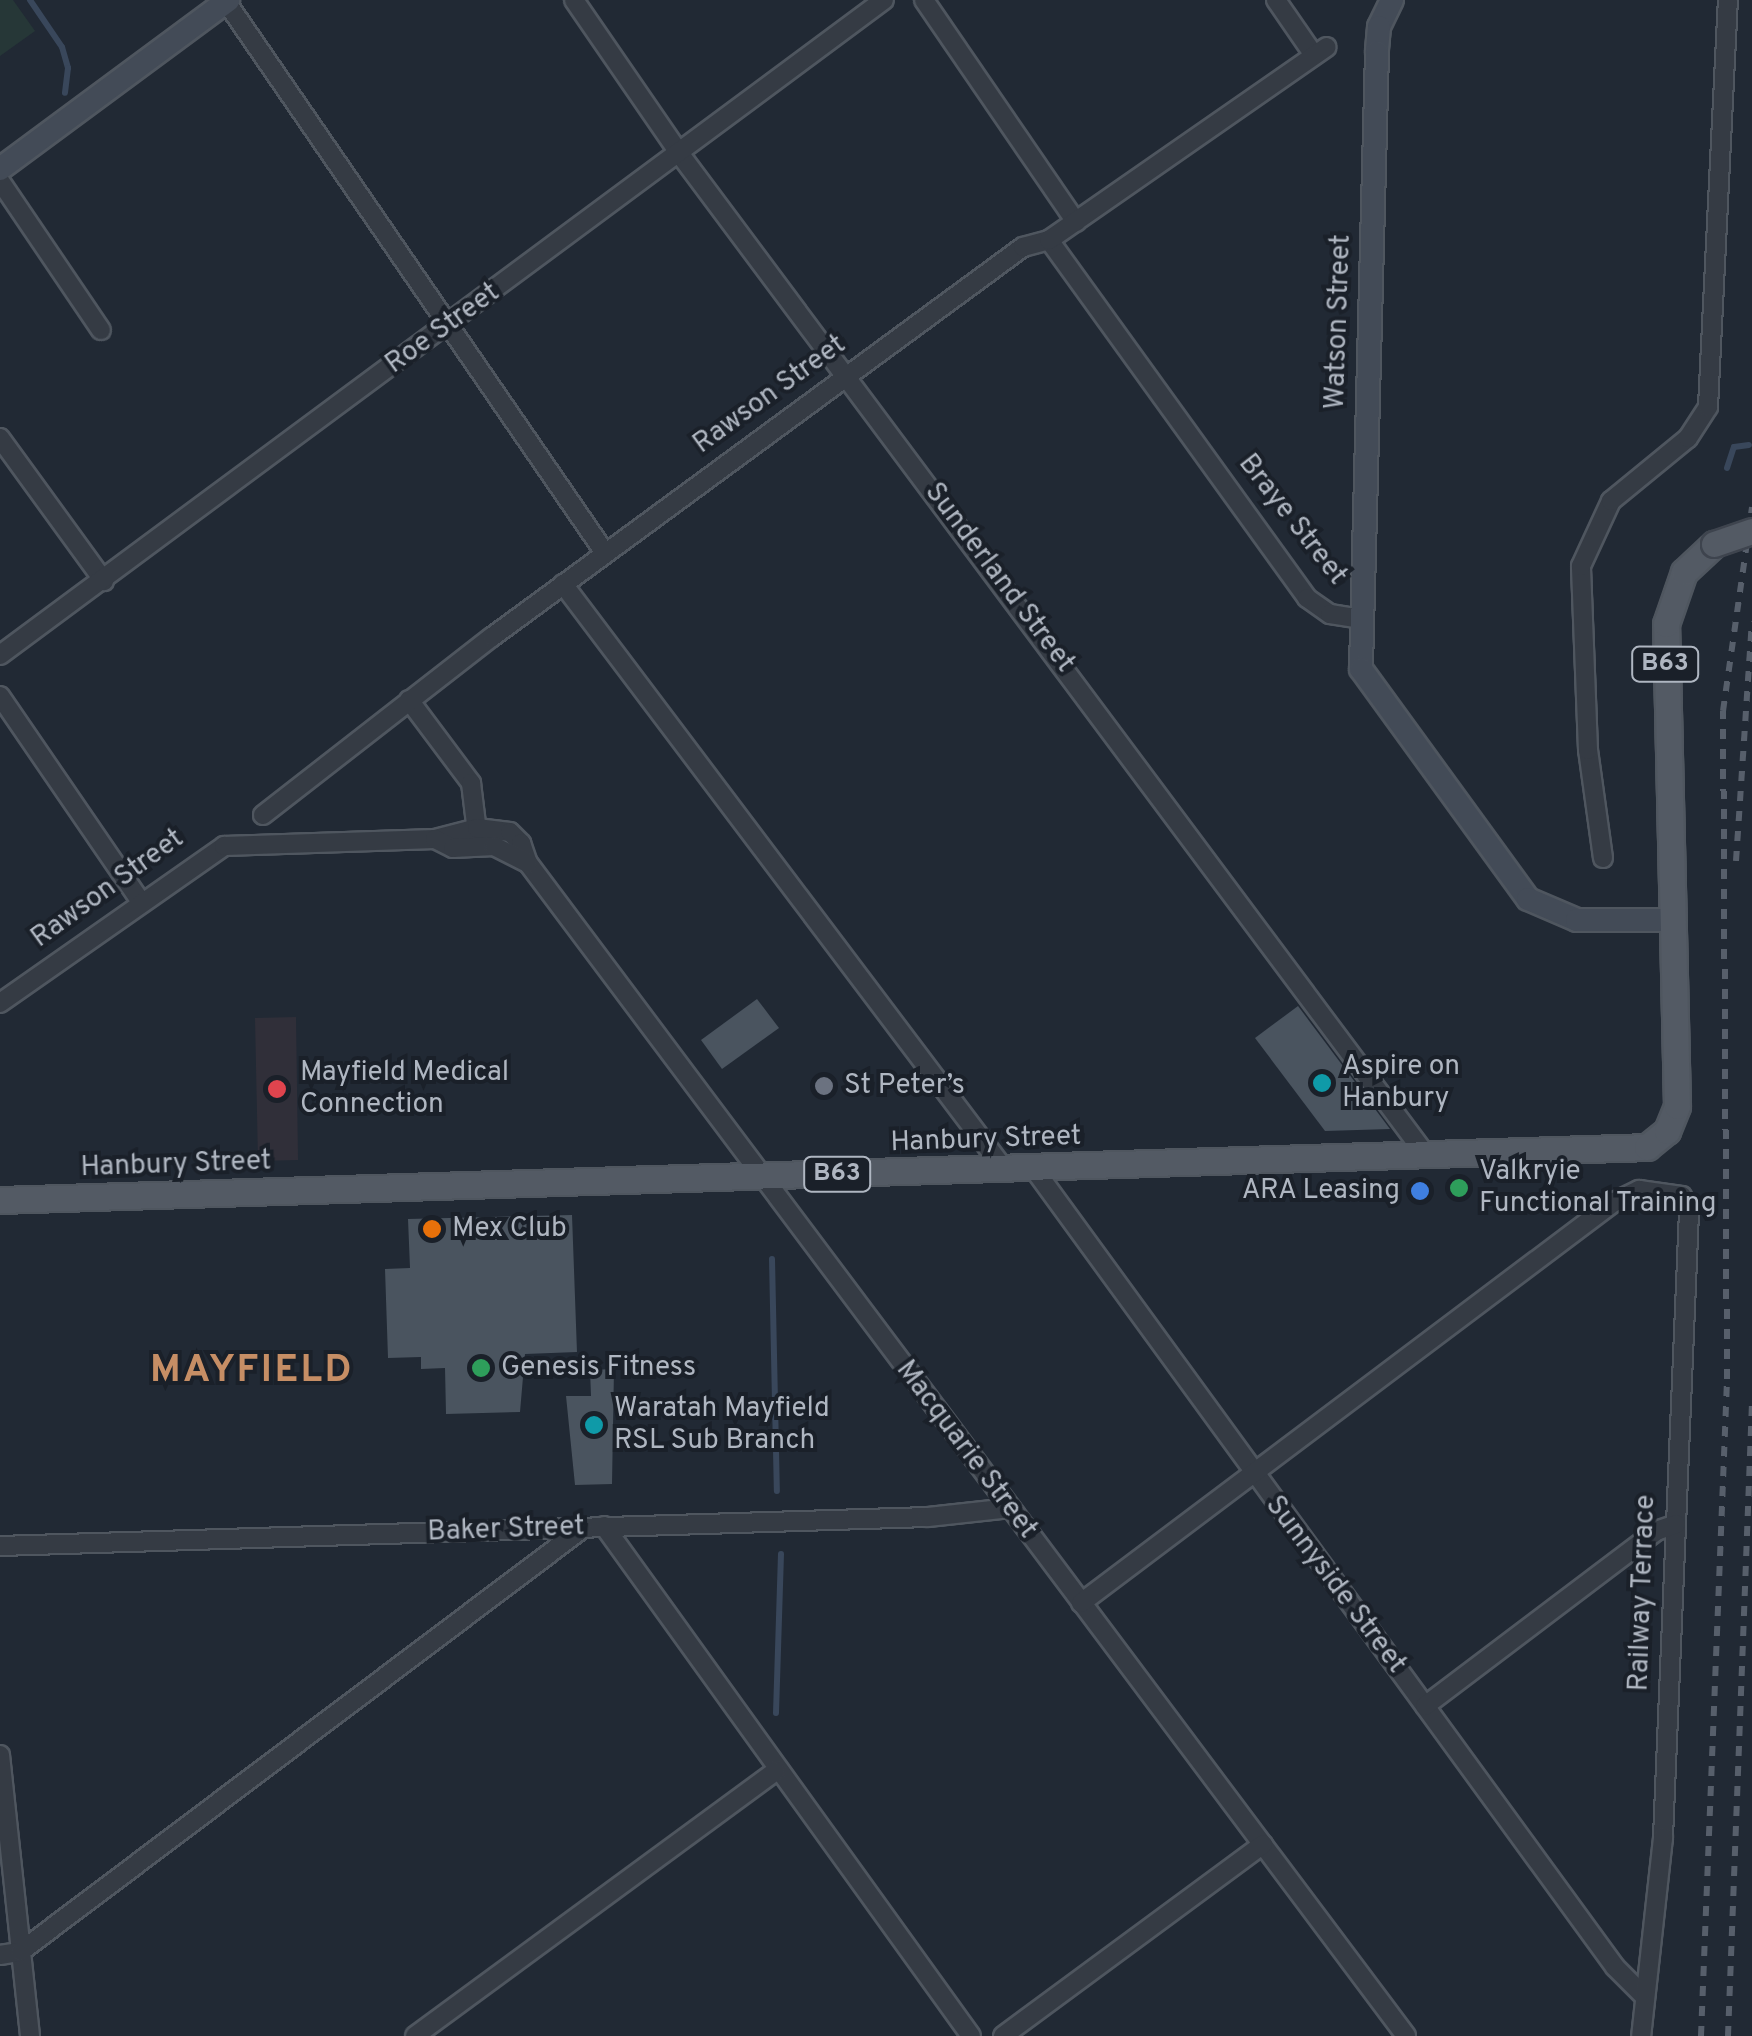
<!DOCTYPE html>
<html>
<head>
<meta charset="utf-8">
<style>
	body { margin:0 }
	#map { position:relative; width:1752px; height:2036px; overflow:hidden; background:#212934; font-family:Overpass,sans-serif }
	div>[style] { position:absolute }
	.medical>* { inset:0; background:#302f39 }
	.green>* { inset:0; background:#263737 }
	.stream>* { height:6px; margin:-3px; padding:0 3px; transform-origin:3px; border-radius:3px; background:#39475b }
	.building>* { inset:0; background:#4a545f }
	.roads { filter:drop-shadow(2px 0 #4f565f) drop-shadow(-2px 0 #4f565f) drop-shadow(0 2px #4f565f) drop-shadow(0 -2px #4f565f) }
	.street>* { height:18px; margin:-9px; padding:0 9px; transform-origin:9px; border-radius:9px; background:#353b44 }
	.secondary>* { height:22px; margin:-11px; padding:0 11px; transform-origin:11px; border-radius:11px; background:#434b57 }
	.primary>* { height:25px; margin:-12.5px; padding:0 12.5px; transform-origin:12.5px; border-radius:12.5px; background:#535a64 }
	.rail>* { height:6px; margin-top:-3px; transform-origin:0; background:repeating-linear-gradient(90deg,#575f6b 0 10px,transparent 0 20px) }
	.bridges { filter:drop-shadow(2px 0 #3e444e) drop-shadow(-2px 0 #3e444e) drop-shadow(0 2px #3e444e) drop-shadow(0 -2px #3e444e) }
	.primary-bridge>* { height:25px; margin:-12.5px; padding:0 12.5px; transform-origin:12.5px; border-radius:12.5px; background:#535a64 }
	.dots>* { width:28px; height:28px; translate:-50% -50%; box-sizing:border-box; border:5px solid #1a2029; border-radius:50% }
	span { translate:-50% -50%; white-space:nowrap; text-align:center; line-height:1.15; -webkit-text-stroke:8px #1a2029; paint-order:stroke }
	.shield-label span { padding:2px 8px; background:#1a2029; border:2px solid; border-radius:8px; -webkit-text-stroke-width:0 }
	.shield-label { font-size:25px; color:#afb6c1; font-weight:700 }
	.street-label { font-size:28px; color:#afb6c1 }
	.poi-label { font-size:28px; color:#afb6c1 }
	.left { translate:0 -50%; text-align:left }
	.right { translate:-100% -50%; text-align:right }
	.district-label { font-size:38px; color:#c68e65; font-weight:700; letter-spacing:2.5px }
</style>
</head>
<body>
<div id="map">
	<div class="medical">
		<i style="clip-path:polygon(296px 1017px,298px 1160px,258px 1161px,255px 1018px)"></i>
	</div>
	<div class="green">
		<i style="clip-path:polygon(0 0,13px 0,35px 31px,0 56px)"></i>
	</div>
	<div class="stream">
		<i style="left:30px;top:0;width:57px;rotate:55.8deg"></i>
		<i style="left:62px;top:47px;width:22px;rotate:74deg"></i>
		<i style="left:68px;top:68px;width:25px;rotate:97deg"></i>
		<i style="left:1727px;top:468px;width:22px;rotate:-72deg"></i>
		<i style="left:1734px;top:447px;width:15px;rotate:-8deg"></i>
		<i style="left:772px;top:1259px;width:232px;rotate:88.8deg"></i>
		<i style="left:776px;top:1713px;width:159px;rotate:-88.2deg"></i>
	</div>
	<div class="building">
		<i style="clip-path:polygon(757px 999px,779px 1028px,722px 1069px,701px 1040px)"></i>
		<i style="clip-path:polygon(1298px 1006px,1390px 1129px,1325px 1131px,1255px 1038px)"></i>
		<i style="clip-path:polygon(572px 1215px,577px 1352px,525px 1354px,520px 1412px,446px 1414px,445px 1368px,421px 1369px,421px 1357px,388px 1358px,385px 1269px,410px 1268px,408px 1219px)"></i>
		<i style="clip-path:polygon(614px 1369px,612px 1484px,575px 1485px,566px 1396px,591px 1396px,590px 1370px)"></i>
	</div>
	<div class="roads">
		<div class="street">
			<i style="left:225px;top:0;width:671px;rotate:55.5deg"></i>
			<i style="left:574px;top:0;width:186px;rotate:55.5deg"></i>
			<i style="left:679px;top:153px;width:1250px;rotate:53.3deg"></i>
			<i style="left:924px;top:0;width:269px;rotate:55.6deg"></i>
			<i style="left:1276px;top:0;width:67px;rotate:55.4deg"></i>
			<i style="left:0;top:181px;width:180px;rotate:55.9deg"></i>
			<i style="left:1049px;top:240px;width:441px;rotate:54.2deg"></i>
			<i style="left:1307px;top:598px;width:28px;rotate:35deg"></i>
			<i style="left:1330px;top:614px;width:31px;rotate:9deg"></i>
			<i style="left:0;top:438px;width:177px;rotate:54deg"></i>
			<i style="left:563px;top:584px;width:733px;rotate:52.99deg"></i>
			<i style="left:0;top:655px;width:1100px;rotate:-36.54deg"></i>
			<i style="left:0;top:696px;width:250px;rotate:55.6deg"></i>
			<i style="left:409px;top:700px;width:104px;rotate:53.2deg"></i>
			<i style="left:471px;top:783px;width:57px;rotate:83deg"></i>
			<i style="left:263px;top:815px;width:290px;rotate:-37.9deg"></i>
			<i style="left:492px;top:637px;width:659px;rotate:-36.3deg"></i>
			<i style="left:1023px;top:247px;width:27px;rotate:-15deg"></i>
			<i style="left:1049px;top:240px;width:338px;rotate:-34.8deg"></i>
			<i style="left:435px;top:839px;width:43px;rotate:-14.7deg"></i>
			<i style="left:477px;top:828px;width:33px;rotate:7deg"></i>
			<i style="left:510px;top:832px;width:16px;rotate:45deg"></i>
			<i style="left:521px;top:843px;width:21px;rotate:71deg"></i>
			<i style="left:528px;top:863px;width:1465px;rotate:53.18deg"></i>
			<i style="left:1603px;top:858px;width:109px;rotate:-97.9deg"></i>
			<i style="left:1588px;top:750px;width:184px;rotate:-92.2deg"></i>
			<i style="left:1581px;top:566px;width:72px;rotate:-65.2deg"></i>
			<i style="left:1611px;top:501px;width:99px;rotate:-39.3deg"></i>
			<i style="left:1688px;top:438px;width:37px;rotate:-57deg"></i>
			<i style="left:1708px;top:407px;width:407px;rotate:-87.2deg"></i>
			<i style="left:0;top:1003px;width:274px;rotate:-35deg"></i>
			<i style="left:224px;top:846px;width:211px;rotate:-1.9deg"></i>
			<i style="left:435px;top:839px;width:20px;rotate:27deg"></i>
			<i style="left:453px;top:848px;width:41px;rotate:-2.8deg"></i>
			<i style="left:494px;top:846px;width:38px;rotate:27deg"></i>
			<i style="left:1034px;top:1169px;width:987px;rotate:53.94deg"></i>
			<i style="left:1615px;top:1967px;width:40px;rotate:45deg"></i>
			<i style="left:604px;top:1526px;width:628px;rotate:54.26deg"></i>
			<i style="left:0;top:1546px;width:928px;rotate:-1.79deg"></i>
			<i style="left:928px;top:1517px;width:83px;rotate:-6.2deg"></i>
			<i style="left:1081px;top:1603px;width:667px;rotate:-36.96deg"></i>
			<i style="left:1614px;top:1202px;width:28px;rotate:-26deg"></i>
			<i style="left:1639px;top:1190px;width:43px;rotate:7.9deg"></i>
			<i style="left:1682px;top:1196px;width:17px;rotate:66deg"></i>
			<i style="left:1689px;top:1212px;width:627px;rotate:92.38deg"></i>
			<i style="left:1663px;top:1838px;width:199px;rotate:96.3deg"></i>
			<i style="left:1425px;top:1706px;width:290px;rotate:-37.1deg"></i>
			<i style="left:1656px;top:1531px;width:21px;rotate:-19deg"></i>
			<i style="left:0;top:1755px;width:283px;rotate:83.9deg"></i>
			<i style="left:0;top:1955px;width:20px;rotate:-9deg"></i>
			<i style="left:20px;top:1952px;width:705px;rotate:-36.98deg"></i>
			<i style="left:415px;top:2036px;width:448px;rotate:-36.3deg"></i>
			<i style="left:1003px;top:2036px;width:323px;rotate:-36.4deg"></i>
		</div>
		<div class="secondary">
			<i style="left:1392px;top:0;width:30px;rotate:116deg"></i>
			<i style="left:1379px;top:27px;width:25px;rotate:95deg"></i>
			<i style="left:1377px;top:52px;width:617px;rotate:91.49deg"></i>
			<i style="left:1361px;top:669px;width:284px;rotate:54deg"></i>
			<i style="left:1528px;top:899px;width:53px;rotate:23.2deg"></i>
			<i style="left:1577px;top:920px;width:92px"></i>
			<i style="left:0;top:169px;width:284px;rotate:-36.5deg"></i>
		</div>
		<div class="primary">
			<i style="left:0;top:1200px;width:1648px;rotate:-1.84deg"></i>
			<i style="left:1647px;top:1147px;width:26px;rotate:-39deg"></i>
			<i style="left:1667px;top:1131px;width:27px;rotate:-68deg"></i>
			<i style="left:1677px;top:1106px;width:482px;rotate:-91.3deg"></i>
			<i style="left:1666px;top:624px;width:55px;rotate:-70.9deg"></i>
			<i style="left:1684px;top:572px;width:41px;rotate:-43deg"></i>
		</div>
	</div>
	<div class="rail">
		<i style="left:1736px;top:861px;width:240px;rotate:-86.2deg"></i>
		<i style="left:1701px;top:2036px;width:658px;rotate:-87.73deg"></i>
		<i style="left:1727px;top:1379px;width:668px;rotate:-90.34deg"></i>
		<i style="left:1723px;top:711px;width:206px;rotate:-81.9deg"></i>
		<i style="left:1728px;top:2036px;width:632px;rotate:-87.83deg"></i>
	</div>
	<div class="bridges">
		<div class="primary-bridge">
			<i style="left:1714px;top:544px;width:40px;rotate:-18.9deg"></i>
		</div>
	</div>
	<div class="dots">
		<i style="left:1322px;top:1083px;background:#0f9aa8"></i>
		<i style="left:824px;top:1086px;background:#6b7280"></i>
		<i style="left:277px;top:1089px;background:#e0444e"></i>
		<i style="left:1459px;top:1188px;background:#2e9e5b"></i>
		<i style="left:1420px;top:1191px;background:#3f7fe0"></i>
		<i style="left:432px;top:1229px;background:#e8710a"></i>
		<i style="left:481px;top:1368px;background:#2e9e5b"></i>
		<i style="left:594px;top:1425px;background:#0f9aa8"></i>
	</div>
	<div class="shield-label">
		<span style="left:1665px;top:664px">B63</span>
		<span style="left:837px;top:1174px">B63</span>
	</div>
	<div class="street-label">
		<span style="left:1339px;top:322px;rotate:-88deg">Watson Street</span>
		<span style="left:443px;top:329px;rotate:-36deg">Roe Street</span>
		<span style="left:770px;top:395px;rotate:-36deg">Rawson Street</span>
		<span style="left:1292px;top:520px;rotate:52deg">Braye Street</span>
		<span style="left:999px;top:578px;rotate:53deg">Sunderland Street</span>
		<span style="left:108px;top:889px;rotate:-36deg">Rawson Street</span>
		<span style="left:986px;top:1140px;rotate:-2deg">Hanbury Street</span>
		<span style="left:176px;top:1165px;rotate:-2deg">Hanbury Street</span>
		<span style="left:966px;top:1450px;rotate:53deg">Macquarie Street</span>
		<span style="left:506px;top:1530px;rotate:-2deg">Baker Street</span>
		<span style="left:1335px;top:1585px;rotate:53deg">Sunnyside Street</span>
		<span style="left:1643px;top:1593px;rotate:-88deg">Railway Terrace</span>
	</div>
	<div class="poi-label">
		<span class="left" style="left:1342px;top:1083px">Aspire on<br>Hanbury</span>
		<span class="left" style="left:300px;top:1089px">Mayfield Medical<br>Connection</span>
		<span class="left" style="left:844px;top:1086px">St Peter’s</span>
		<span class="left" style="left:1479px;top:1188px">Valkryie<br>Functional Training</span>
		<span class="right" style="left:1400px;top:1191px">ARA Leasing</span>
		<span class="left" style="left:452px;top:1229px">Mex Club</span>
		<span class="left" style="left:501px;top:1368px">Genesis Fitness</span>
		<span class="left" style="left:614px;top:1425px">Waratah Mayfield<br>RSL Sub Branch</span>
	</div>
	<div class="district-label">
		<span style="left:252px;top:1372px">MAYFIELD</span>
	</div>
</div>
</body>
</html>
